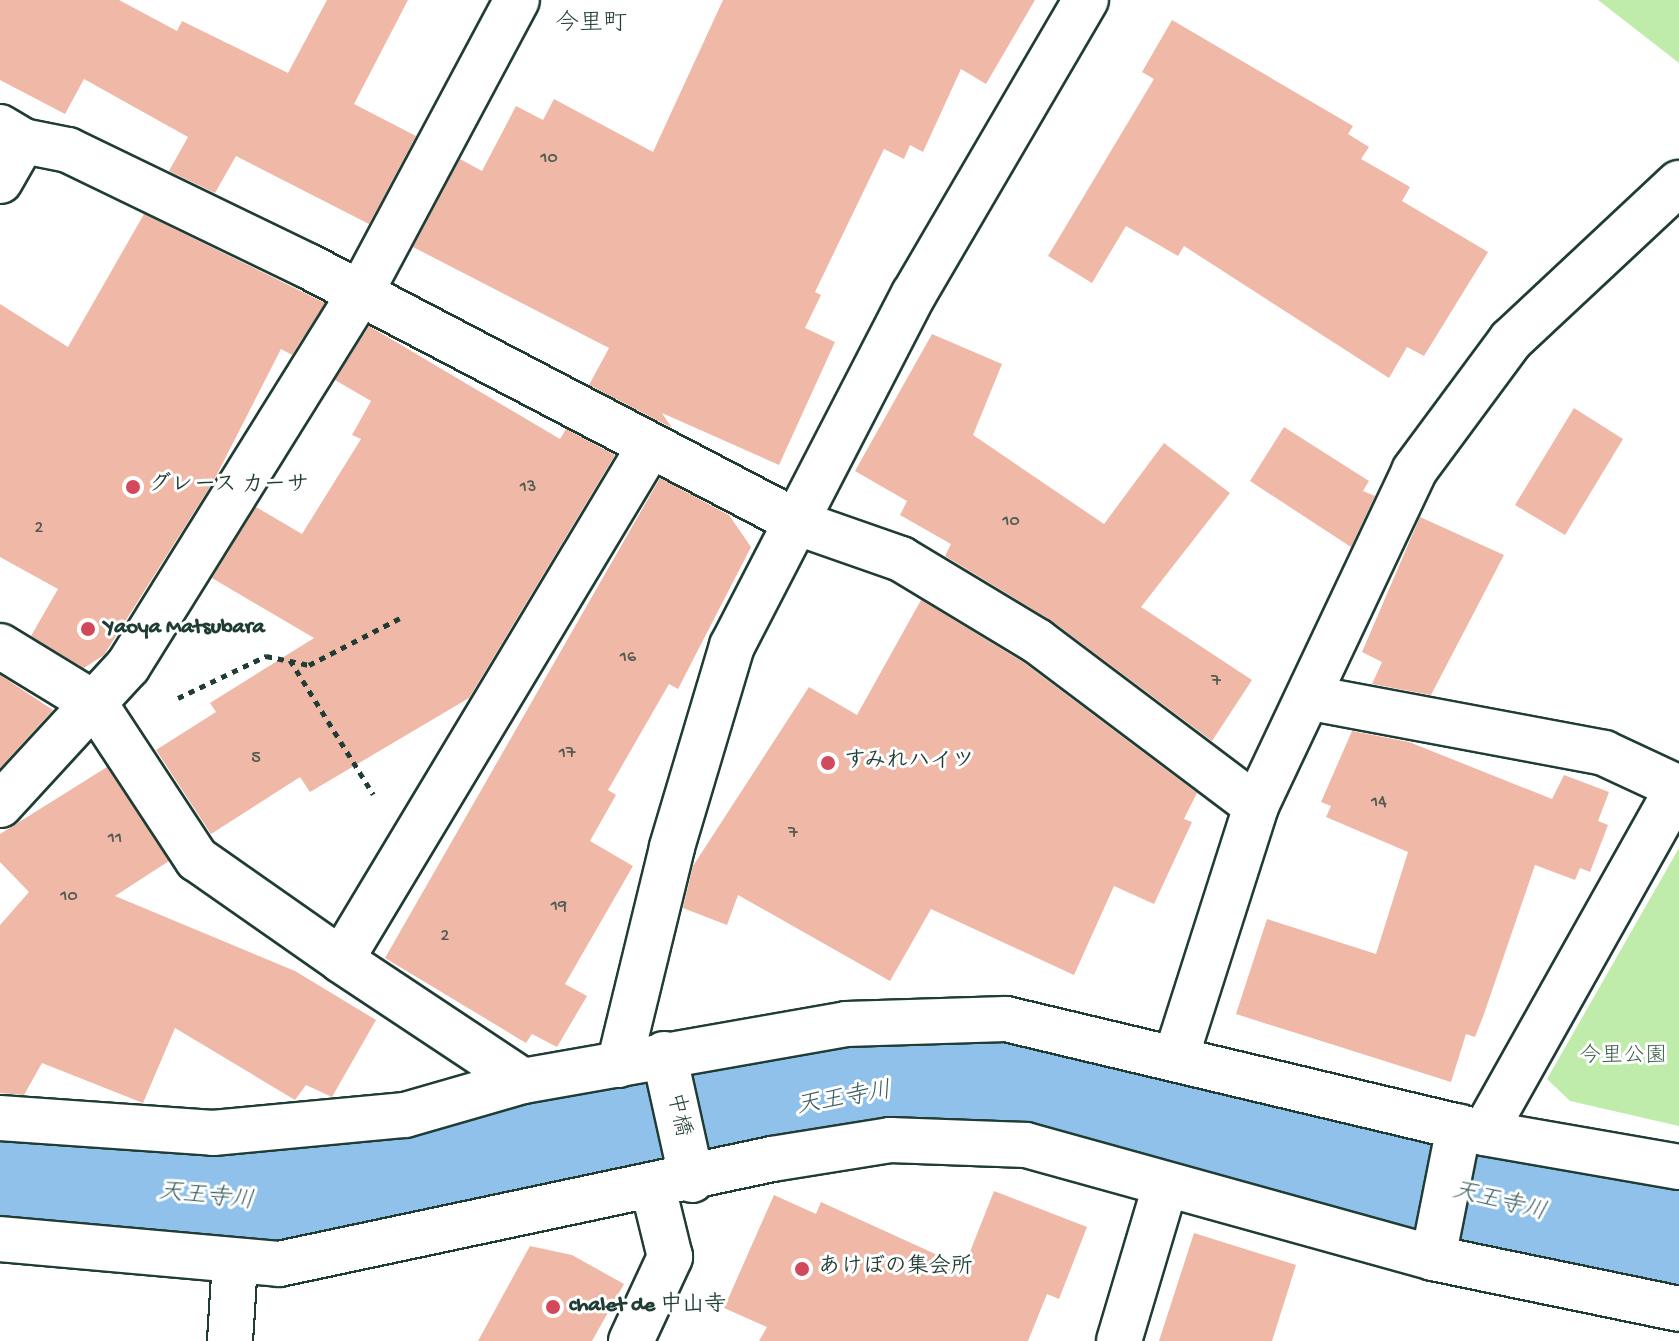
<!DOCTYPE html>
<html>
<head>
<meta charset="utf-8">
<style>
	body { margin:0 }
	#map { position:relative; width:1679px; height:1341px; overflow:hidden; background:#fff; font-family:"Gochi Hand","Klee One",sans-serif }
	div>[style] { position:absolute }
	.green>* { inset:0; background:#bfecaa }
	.river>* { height:118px; margin:-59px; padding:0 59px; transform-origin:59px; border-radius:59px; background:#8fc1eb }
	.building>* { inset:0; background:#f0b8a7 }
	.path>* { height:5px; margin-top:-2.5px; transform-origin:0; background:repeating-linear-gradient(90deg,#1f3d34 0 6px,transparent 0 12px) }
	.roads { filter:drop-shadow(2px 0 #1f3d34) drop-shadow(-2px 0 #1f3d34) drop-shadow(0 2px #1f3d34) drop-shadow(0 -2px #1f3d34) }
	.minor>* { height:44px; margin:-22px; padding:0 22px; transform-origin:22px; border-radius:22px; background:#fff }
	.dots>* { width:22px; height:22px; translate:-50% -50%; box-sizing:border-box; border:4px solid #fff; border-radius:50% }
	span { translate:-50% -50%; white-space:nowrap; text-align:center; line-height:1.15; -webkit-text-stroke:6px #fff; paint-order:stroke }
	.number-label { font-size:18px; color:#535c51 }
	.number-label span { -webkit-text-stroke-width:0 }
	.poi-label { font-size:22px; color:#1f3d34; font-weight:700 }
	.left { translate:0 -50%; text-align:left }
	.park-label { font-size:22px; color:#3f604c }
	.street-label { font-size:22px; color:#1f3d34 }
	.neighbourhood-label { font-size:24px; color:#1f3d34 }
	.water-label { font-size:24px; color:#3b5e62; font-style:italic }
</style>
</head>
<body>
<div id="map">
	<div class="green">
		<i style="clip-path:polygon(1598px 0,1679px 0,1679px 63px)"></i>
		<i style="clip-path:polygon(1679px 848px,1679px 1126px,1570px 1101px,1547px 1079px)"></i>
	</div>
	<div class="river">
		<i style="left:0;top:1176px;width:281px;rotate:6.1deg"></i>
		<i style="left:279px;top:1206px;width:602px;rotate:-10.92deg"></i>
		<i style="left:870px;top:1092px;width:143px;rotate:-4.8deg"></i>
		<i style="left:1012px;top:1080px;width:555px;rotate:14.29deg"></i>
		<i style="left:1550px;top:1217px;width:131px;rotate:9.2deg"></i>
	</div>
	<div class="building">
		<i style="clip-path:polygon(0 0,119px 0,177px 31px,182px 21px,288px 73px,327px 0,408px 0,354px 104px,416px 136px,369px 224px,236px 156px,215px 193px,169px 171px,188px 137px,84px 79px,65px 114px,0 80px)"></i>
		<i style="clip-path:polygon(723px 0,1035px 0,986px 84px,961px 69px,923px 152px,910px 145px,904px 159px,884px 149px,815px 292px,821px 295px,805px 328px,835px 342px,779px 465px,662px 413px,672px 428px,589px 385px,609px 348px,413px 247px,460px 159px,482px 171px,516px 106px,543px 120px,554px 99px,653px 152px)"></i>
		<i style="clip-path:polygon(1172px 20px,1353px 126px,1348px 134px,1369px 147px,1361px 159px,1410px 187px,1402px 201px,1488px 252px,1424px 356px,1407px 347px,1389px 378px,1184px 246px,1178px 256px,1126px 226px,1092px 283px,1048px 256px,1154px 79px,1142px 72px)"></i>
		<i style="clip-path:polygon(144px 214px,325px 303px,292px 355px,281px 349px,213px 482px,104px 655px,84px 668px,31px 636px,58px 589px,0 557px,0 304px,68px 347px)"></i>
		<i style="clip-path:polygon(369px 326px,560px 439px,566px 429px,615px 455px,469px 698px,310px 792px,300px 777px,211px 834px,156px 750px,216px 712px,210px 703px,314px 638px,212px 578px,256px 507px,302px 534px,361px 439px,352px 435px,371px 401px,335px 380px)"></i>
		<i style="clip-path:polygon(932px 334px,1002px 364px,973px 435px,1104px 524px,1164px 443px,1230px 493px,1141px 607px,1252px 680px,1212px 741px,1052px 621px,945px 556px,951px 544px,900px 515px,907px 501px,855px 471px)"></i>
		<i style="clip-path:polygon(1574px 408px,1623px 439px,1565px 535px,1515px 505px)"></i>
		<i style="clip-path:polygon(1284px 427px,1369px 481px,1363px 491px,1375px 496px,1351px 547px,1250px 481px)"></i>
		<i style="clip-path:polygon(660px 478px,729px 515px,751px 547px,678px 689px,669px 684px,608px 790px,616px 795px,590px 841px,633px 866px,565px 984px,587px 996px,557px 1047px,532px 1034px,526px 1043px,385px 958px)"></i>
		<i style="clip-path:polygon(1420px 517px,1504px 555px,1431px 695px,1372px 684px,1382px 662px,1362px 652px)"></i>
		<i style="clip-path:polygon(921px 600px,1023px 662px,1197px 793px,1184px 819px,1192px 822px,1154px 904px,1114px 886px,1074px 975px,931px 909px,890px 981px,738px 895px,727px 925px,683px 908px,693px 866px,809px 687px,857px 715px)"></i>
		<i style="clip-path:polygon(0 675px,53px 710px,0 768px)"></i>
		<i style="clip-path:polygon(1352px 731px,1409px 742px,1552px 799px,1564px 775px,1609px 792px,1598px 821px,1608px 825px,1590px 872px,1580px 868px,1575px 880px,1535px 865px,1484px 1014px,1475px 1037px,1466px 1034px,1451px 1082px,1236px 1014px,1267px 919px,1376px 954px,1408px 852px,1326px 817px,1331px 806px,1321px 802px)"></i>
		<i style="clip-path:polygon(107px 767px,169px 861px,115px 896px,295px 971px,376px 1020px,332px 1097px,306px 1085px,295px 1100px,175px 1028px,143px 1103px,42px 1063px,24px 1095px,0 1093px,0 925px,29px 892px,0 862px,0 834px)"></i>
		<i style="clip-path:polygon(994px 1191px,1087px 1227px,1059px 1299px,1047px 1294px,1028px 1341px,759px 1341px,767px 1327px,724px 1308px,774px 1195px,816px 1214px,821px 1202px,964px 1267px)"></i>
		<i style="clip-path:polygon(1194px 1233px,1296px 1265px,1272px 1341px,1159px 1341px)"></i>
		<i style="clip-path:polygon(530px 1246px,572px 1255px,624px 1284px,592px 1341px,478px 1341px)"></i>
	</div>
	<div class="path">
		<i style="left:290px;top:660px;width:158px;rotate:58.2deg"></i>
		<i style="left:178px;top:698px;width:98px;rotate:-25.5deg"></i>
		<i style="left:266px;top:656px;width:44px;rotate:11.8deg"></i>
		<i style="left:309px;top:665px;width:102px;rotate:-27.3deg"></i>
	</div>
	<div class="roads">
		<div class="minor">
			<i style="left:0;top:127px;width:27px;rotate:31deg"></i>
			<i style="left:23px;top:141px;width:46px;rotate:11.3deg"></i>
			<i style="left:68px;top:150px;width:267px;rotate:25.8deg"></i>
			<i style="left:308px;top:266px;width:556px;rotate:27.62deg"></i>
			<i style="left:801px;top:524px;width:106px;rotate:19.3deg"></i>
			<i style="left:901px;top:559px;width:159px;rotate:31.1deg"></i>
			<i style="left:1037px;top:641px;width:274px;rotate:37deg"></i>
			<i style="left:0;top:181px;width:46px;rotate:-60.1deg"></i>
			<i style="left:0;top:646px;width:111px;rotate:31.4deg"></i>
			<i style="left:95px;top:704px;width:186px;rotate:56.7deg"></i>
			<i style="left:197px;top:859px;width:176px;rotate:35deg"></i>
			<i style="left:1311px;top:698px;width:298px;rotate:10.6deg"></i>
			<i style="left:1604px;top:753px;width:83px;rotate:25deg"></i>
			<i style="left:0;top:805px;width:189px;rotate:-47.4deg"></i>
			<i style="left:128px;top:666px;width:441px;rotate:-58.1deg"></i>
			<i style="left:361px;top:292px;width:331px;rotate:-61.9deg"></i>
			<i style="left:664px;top:1054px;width:129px;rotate:77.5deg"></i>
			<i style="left:1176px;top:1057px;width:263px;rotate:-72.3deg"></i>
			<i style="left:1256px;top:806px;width:370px;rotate:-64.7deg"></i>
			<i style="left:1414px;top:471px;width:163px;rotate:-53.5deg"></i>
			<i style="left:1511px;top:340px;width:230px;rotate:-43.1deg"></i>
			<i style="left:619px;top:1065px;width:224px;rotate:-76.3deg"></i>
			<i style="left:672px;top:847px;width:210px;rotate:-73.4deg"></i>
			<i style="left:732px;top:646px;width:396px;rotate:-62.7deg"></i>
			<i style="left:914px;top:294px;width:341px;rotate:-59.7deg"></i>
			<i style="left:523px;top:1081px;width:219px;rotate:-146.4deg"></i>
			<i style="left:341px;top:960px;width:596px;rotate:-59deg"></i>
			<i style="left:0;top:1118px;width:214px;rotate:4deg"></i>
			<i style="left:213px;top:1133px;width:193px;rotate:-5.4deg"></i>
			<i style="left:405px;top:1115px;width:123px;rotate:-16.1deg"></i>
			<i style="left:523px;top:1081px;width:328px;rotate:-10deg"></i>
			<i style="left:846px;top:1024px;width:160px;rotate:-1.8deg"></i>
			<i style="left:1006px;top:1019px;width:491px;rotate:13.4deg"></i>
			<i style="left:1484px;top:1133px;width:198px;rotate:9.9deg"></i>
			<i style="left:1484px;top:1133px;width:396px;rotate:-60.7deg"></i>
			<i style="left:0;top:1239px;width:280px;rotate:5.1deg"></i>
			<i style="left:279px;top:1264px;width:504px;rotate:-12.02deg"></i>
			<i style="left:772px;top:1159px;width:120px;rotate:-9.1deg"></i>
			<i style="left:890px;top:1140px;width:136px;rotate:2.1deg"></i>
			<i style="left:1026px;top:1145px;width:422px;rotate:15.5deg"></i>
			<i style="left:1433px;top:1258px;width:251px;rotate:11.7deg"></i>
			<i style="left:1433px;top:1258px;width:134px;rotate:-78.8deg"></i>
			<i style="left:230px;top:1341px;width:79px;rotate:-86.4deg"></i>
			<i style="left:631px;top:1341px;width:93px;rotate:-65.1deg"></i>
			<i style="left:670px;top:1257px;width:71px;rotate:-103.8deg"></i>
			<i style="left:1119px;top:1341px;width:161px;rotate:-73.4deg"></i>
		</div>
	</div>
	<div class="dots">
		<i style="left:133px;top:487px;background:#d1495b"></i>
		<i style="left:88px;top:629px;background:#d1495b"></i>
		<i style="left:828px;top:763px;background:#d1495b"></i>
		<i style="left:802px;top:1269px;background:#d1495b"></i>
		<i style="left:553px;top:1307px;background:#d1495b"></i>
	</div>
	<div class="number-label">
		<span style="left:549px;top:159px">10</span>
		<span style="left:528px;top:488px">13</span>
		<span style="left:1011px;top:522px">10</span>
		<span style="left:39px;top:529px">2</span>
		<span style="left:628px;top:658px">16</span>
		<span style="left:1216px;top:682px">7</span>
		<span style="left:567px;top:754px">17</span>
		<span style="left:256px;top:759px">5</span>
		<span style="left:1379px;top:803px">14</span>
		<span style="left:793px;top:834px">7</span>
		<span style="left:115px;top:839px">11</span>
		<span style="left:69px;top:897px">10</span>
		<span style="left:559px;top:907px">19</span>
		<span style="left:445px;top:937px">2</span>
	</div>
	<div class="poi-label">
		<span class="left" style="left:149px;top:487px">グレース カーサ</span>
		<span class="left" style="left:104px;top:629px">Yaoya Matsubara</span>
		<span class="left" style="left:844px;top:763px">すみれハイツ</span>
		<span class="left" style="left:818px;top:1269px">あけぼの集会所</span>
		<span class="left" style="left:569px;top:1307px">chalet de 中山寺</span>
	</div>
	<div class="park-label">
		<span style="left:1623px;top:1058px">今里公園</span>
	</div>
	<div class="street-label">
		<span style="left:677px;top:1115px;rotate:78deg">中橋</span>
	</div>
	<div class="neighbourhood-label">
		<span style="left:591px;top:25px">今里町</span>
	</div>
	<div class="water-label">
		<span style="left:844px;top:1100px;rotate:-10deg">天王寺川</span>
		<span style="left:206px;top:1198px;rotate:6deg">天王寺川</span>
		<span style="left:1499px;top:1203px;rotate:14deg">天王寺川</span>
	</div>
</div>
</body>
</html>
